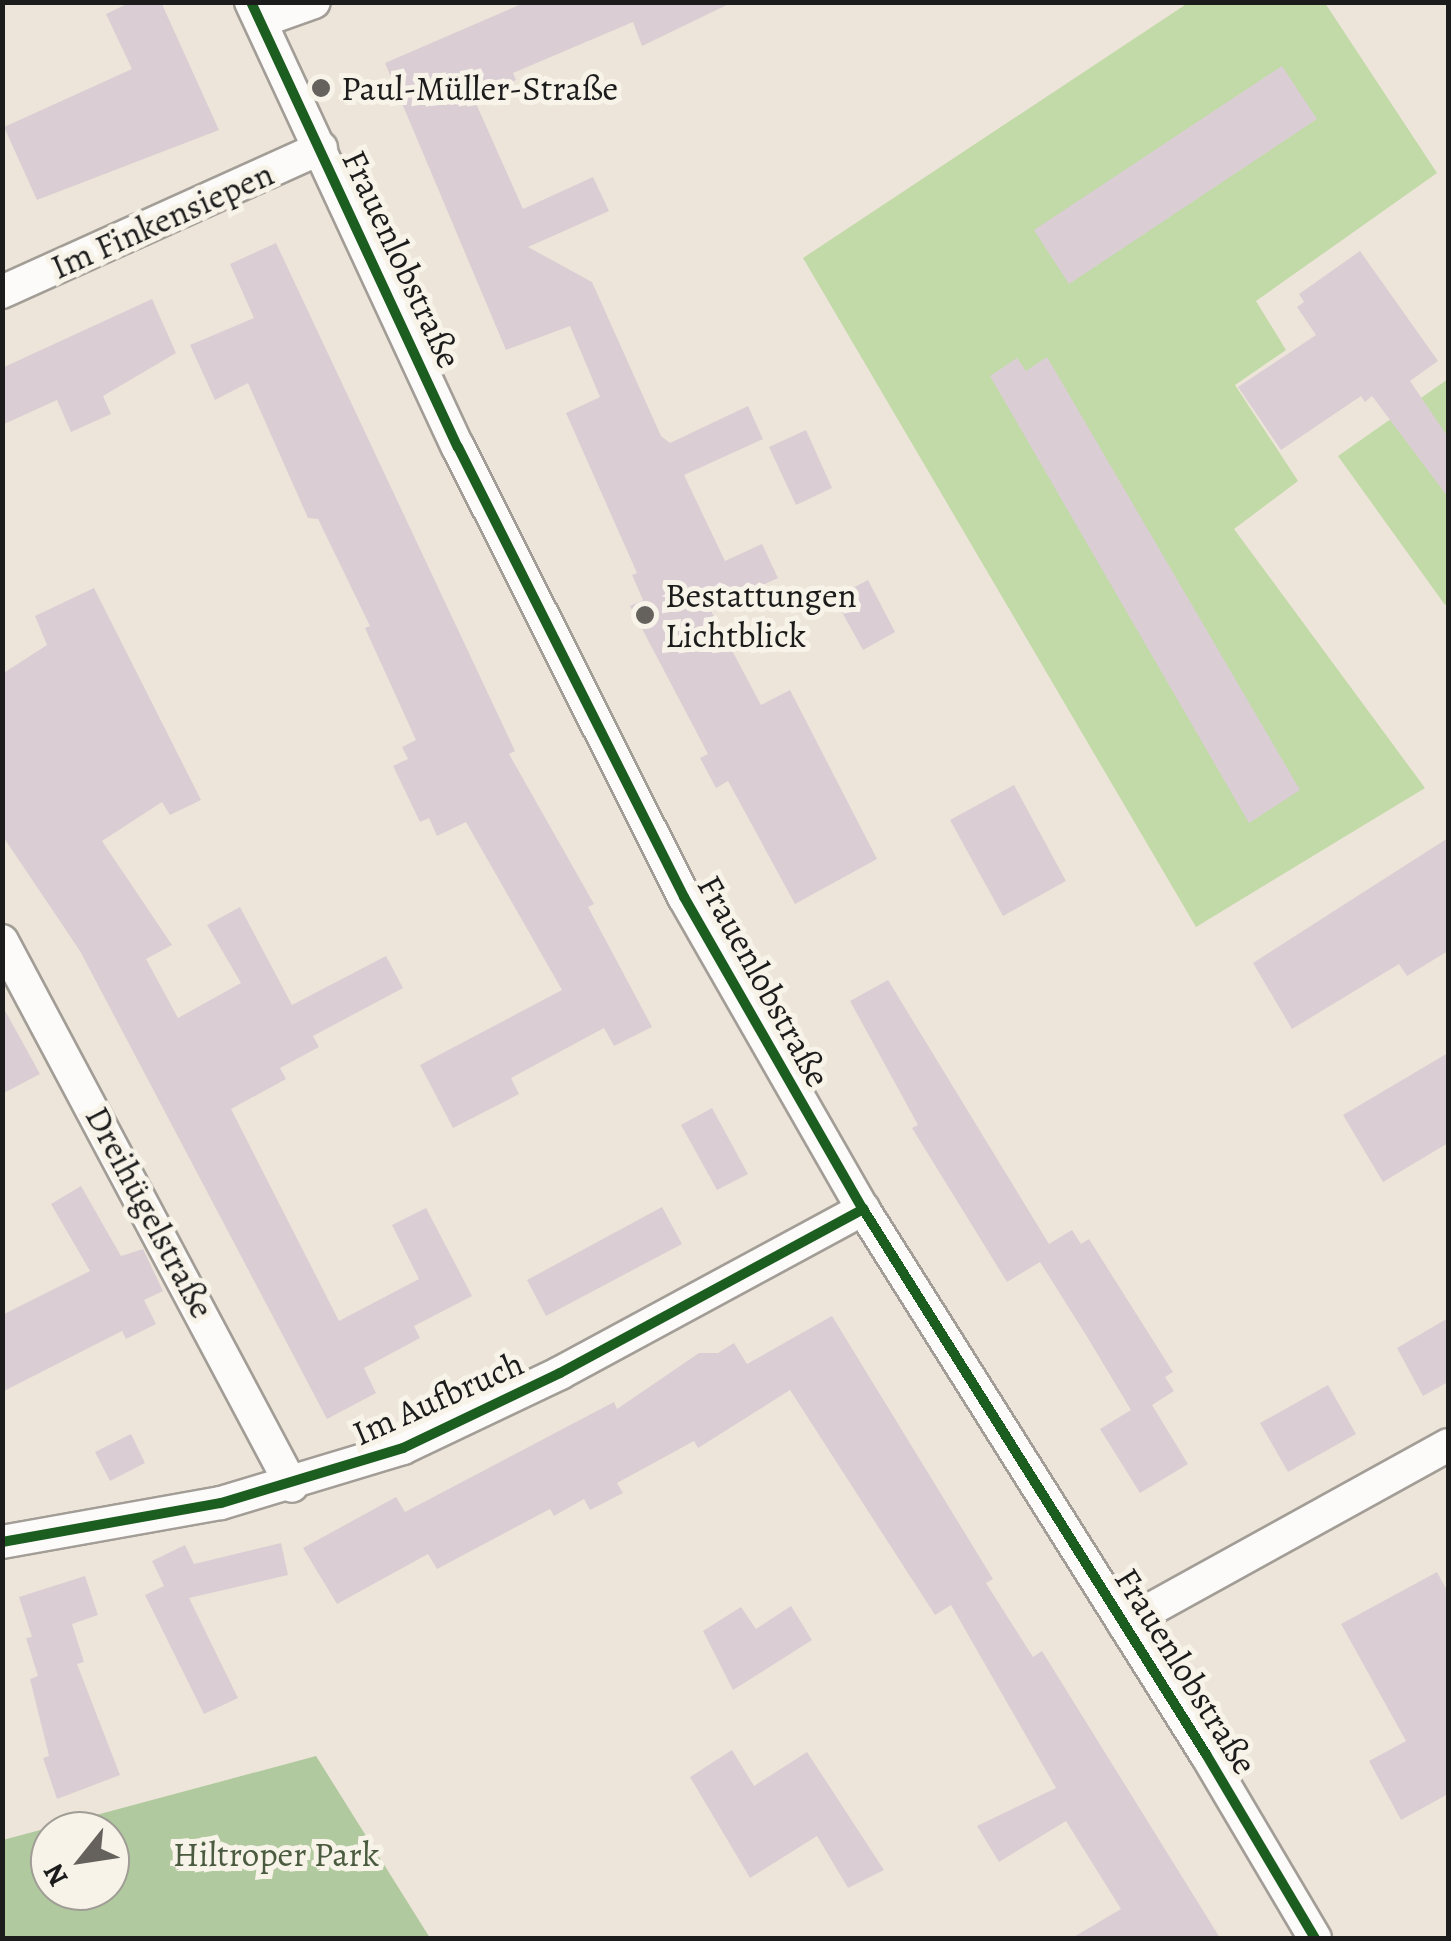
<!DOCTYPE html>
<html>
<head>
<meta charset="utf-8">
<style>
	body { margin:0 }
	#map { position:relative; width:1451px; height:1941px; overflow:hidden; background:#ede5d9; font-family:Alegreya,serif }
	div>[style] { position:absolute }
	.green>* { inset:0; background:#c2d9a8 }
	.forest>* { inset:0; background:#b0c99e }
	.building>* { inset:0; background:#daced4 }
	.roads { filter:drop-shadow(2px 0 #a29d96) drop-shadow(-2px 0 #a29d96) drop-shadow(0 2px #a29d96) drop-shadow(0 -2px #a29d96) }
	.minor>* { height:32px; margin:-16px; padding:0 16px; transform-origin:16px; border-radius:16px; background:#fcfbf9 }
	.cycleway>* { height:10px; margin:-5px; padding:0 5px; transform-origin:5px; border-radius:5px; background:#1b5e20 }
	.dots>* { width:28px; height:28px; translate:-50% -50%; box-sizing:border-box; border:5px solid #f7f3e8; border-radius:50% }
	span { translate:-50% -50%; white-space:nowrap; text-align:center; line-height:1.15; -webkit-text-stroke:10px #f7f3e8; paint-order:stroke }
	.poi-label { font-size:35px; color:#1c1c1c }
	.left { translate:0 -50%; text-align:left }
	.street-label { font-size:35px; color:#1c1c1c }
	.park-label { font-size:35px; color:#4a5b3f }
	.frame { position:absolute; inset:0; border:5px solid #1c1c1c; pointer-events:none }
	.north { position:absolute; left:30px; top:1811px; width:100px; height:100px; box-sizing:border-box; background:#f7f3e8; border:2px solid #9f9d96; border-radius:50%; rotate:240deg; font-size:28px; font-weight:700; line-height:40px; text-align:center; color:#1c1c1c }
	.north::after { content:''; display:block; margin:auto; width:35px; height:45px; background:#65625e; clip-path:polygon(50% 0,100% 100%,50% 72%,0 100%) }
</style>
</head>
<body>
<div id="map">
	<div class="green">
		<i style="clip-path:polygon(1188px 3px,1325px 3px,1437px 173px,1256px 301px,1286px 350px,1235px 385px,1298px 481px,1234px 529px,1425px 788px,1196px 927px,803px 258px)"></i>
		<i style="clip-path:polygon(1448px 379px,1448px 602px,1445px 605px,1338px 456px)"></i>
	</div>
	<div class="forest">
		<i style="clip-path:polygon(evenodd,316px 1756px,430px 1938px,3px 1938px,3px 1840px,316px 1756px,50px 1831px,110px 1831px,110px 1891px,50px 1891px,50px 1831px)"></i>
	</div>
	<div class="building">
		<i style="clip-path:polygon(131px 2px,161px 2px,219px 130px,37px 200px,4px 127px,132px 69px,106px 14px)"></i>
		<i style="clip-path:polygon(526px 2px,733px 2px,642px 46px,633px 22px,513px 73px,516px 80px,474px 99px,523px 209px,593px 177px,609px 211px,528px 247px,592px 282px,661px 436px,670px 443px,748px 406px,763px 439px,684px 475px,725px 561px,762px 544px,778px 578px,710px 609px,761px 705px,790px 690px,877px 859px,795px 904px,728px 781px,716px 788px,700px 758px,708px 754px,630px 606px,643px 600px,632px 575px,637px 573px,566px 413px,600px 397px,570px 326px,506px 350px,385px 63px)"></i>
		<i style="clip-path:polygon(1282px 66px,1317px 119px,1069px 284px,1034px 230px)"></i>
		<i style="clip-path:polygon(276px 243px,515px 751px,509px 754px,594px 904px,588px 907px,652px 1027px,614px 1046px,604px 1028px,511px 1078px,519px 1094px,453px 1128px,420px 1065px,562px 990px,466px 822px,437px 836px,429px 818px,420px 822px,393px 766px,408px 759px,402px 747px,416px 740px,365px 628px,370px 626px,318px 519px,308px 518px,248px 383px,215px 400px,190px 345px,254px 318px,230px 264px)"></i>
		<i style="clip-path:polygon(1360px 251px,1438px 361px,1410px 381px,1448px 437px,1448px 497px,1372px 396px,1365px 402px,1361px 396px,1281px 450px,1238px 387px,1316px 335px,1297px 307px,1304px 302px,1299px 294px)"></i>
		<i style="clip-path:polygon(152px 299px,176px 353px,103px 396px,111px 414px,71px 432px,57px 400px,2px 425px,2px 368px)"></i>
		<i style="clip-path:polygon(1047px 357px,1300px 790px,1249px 823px,990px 376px,1017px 358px,1026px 371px)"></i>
		<i style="clip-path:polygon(806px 430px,832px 488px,796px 505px,769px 447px)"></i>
		<i style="clip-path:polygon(868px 580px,895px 632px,863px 650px,834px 598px)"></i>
		<i style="clip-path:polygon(94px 588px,201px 800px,170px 815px,162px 802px,102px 841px,172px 945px,146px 959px,178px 1018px,241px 983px,207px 925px,240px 907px,292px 1005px,386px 956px,403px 988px,313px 1036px,319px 1047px,280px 1068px,286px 1079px,231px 1109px,339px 1321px,419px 1279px,392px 1225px,426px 1208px,472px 1296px,414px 1326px,420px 1338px,364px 1368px,376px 1393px,327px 1419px,80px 951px,2px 835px,2px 674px,47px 645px,35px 616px)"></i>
		<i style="clip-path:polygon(1014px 785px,1066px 881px,1003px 916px,950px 820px)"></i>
		<i style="clip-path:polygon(1448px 838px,1448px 951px,1407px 976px,1399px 964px,1292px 1029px,1253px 963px)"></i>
		<i style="clip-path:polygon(888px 980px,1049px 1244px,1072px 1230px,1081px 1244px,1089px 1239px,1173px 1372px,1165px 1377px,1174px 1391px,1152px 1405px,1188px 1464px,1140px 1493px,1100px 1429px,1131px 1410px,1086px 1335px,1040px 1262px,1007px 1282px,912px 1128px,918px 1125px,850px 1001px)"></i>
		<i style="clip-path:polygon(2px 1005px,40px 1074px,2px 1094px)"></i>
		<i style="clip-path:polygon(1448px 1053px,1448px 1143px,1383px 1182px,1343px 1115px)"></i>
		<i style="clip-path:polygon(712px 1108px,748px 1174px,717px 1190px,681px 1125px)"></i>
		<i style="clip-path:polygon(81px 1186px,121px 1256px,143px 1249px,163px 1291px,144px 1300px,156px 1324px,126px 1339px,122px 1331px,2px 1392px,2px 1315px,90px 1271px,51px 1204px)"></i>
		<i style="clip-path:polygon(662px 1207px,682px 1244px,546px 1316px,527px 1280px)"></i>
		<i style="clip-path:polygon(832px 1316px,993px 1579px,986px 1583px,1033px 1657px,1042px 1651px,1220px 1938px,1072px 1938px,1121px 1909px,1066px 1821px,999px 1862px,977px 1826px,1056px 1788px,951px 1605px,935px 1615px,790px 1390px,698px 1448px,694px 1441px,617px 1483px,623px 1493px,590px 1510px,584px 1499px,554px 1516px,550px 1509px,437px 1569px,428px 1554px,337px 1604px,303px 1548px,396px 1497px,405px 1512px,614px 1402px,617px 1409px,699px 1353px,718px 1353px,734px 1343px,747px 1364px)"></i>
		<i style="clip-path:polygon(1448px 1318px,1448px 1382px,1423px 1396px,1397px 1348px)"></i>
		<i style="clip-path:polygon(1328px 1385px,1356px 1434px,1288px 1472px,1260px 1423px)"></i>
		<i style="clip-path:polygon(131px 1434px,145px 1463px,110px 1481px,95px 1452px)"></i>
		<i style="clip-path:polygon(281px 1543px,288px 1575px,189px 1598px,238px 1698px,204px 1714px,145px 1595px,164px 1586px,152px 1561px,185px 1545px,194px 1564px)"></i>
		<i style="clip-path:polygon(1437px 1572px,1448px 1592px,1448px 1794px,1401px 1820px,1369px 1761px,1406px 1741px,1341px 1624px)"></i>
		<i style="clip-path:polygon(85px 1576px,98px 1615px,72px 1624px,84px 1662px,77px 1664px,120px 1775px,57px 1799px,43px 1758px,49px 1756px,30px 1679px,38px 1676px,26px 1638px,32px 1637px,19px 1597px)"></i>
		<i style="clip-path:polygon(791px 1606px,812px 1640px,733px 1690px,703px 1631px,741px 1607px,756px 1629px)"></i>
		<i style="clip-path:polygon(732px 1750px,754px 1786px,807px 1752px,884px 1870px,848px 1888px,817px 1836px,750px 1878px,690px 1777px)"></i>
	</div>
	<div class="roads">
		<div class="minor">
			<i style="left:251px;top:2px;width:491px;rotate:65.1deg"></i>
			<i style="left:458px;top:447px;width:504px;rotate:63.33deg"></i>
			<i style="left:684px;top:897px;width:360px;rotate:60.2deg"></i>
			<i style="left:863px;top:1209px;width:644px;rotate:57.82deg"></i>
			<i style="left:1206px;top:1754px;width:214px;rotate:59.4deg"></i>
			<i style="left:261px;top:21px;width:56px;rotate:-19.7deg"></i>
			<i style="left:2px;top:292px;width:350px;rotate:-24.3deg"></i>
			<i style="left:2px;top:941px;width:617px;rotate:61.98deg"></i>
			<i style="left:2px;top:1542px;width:222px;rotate:-10.1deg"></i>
			<i style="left:221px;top:1503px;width:190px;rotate:-16.8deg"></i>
			<i style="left:403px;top:1448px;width:174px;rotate:-25.5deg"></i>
			<i style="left:560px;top:1373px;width:345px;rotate:-28.4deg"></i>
			<i style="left:1124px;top:1624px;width:370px;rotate:-28.9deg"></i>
		</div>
	</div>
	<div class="cycleway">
		<i style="left:251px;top:2px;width:491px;rotate:65.1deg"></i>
		<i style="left:458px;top:447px;width:504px;rotate:63.33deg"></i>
		<i style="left:684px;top:897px;width:360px;rotate:60.2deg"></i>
		<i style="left:863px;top:1209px;width:644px;rotate:57.82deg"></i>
		<i style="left:1206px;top:1754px;width:214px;rotate:59.4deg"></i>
		<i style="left:2px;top:1542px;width:222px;rotate:-10.1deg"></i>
		<i style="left:221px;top:1503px;width:190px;rotate:-16.8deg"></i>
		<i style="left:403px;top:1448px;width:174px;rotate:-25.5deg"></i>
		<i style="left:560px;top:1373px;width:345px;rotate:-28.4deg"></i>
	</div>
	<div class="dots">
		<i style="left:321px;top:88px;background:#65625e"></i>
		<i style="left:645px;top:615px;background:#65625e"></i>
	</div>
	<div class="poi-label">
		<span class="left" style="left:341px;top:88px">Paul-Müller-Straße</span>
		<span class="left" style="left:665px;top:615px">Bestattungen<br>Lichtblick</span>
	</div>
	<div class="street-label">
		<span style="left:162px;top:220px;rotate:-24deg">Im Finkensiepen</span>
		<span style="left:402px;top:259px;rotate:65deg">Frauenlobstraße</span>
		<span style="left:764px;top:981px;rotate:61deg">Frauenlobstraße</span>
		<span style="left:150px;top:1212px;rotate:62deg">Dreihügelstraße</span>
		<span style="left:438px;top:1398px;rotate:-24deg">Im Aufbruch</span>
		<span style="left:1186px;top:1671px;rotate:58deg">Frauenlobstraße</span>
	</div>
	<div class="park-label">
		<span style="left:276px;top:1854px">Hiltroper Park</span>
	</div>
	<div class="frame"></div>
	<div class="north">N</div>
</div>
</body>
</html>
